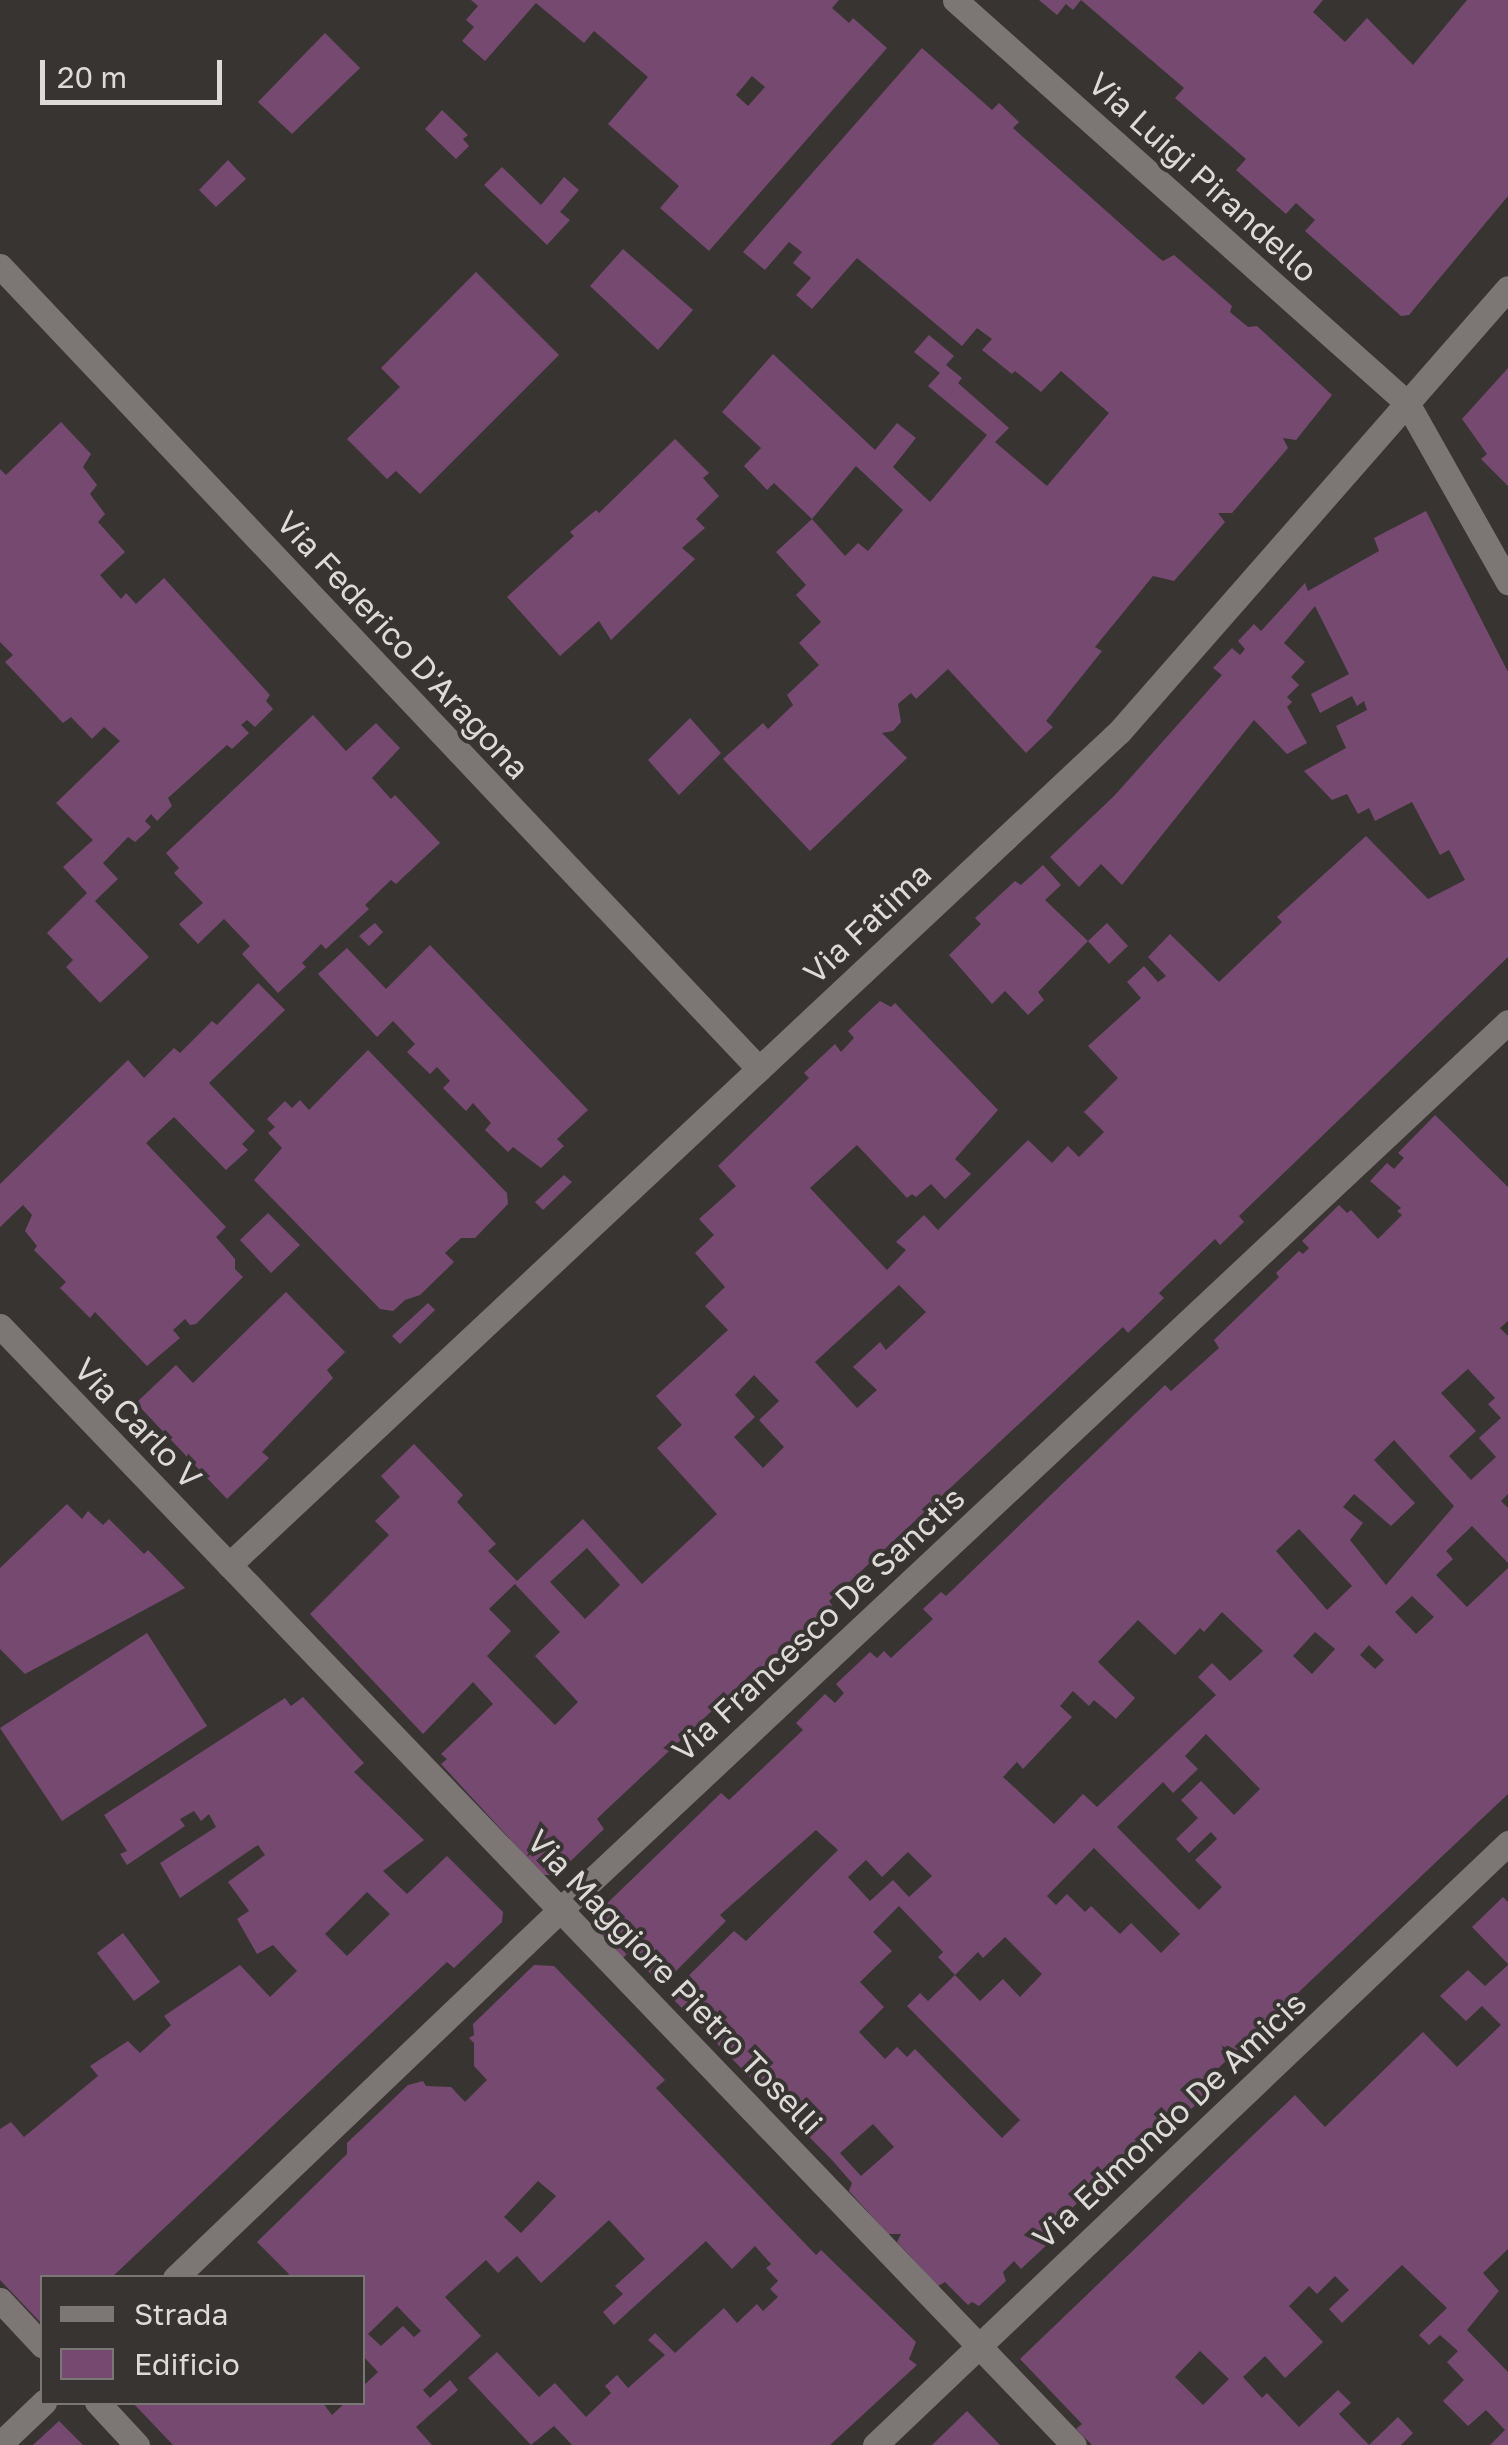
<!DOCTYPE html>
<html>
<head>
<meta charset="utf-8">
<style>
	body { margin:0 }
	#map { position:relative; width:1508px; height:2445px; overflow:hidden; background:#383432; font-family:"Golos Text",sans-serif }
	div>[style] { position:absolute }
	.building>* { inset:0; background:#764970 }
	.street>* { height:25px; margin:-12.5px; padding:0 12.5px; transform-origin:12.5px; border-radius:12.5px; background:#7c7775 }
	span { translate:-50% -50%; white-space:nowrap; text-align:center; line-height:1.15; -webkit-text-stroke:8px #383432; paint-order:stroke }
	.street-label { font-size:32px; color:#dddbda }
	.legend { position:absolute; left:40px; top:2275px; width:325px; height:130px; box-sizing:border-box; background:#383432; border:2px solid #7a7775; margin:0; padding:12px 18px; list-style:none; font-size:30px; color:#dddbda }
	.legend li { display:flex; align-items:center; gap:20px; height:50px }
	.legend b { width:50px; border:2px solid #7a7775 }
	.scale { position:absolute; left:40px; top:60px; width:182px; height:45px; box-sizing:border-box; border:5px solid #dddbda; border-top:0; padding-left:12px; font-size:30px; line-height:35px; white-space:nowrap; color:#dddbda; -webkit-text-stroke:8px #383432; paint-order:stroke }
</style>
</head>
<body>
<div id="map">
	<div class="building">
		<i style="clip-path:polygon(evenodd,471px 0,839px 0,832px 8px,849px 23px,853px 18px,887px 48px,709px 251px,660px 208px,679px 186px,608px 124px,648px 77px,594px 31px,584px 43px,536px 3px,485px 61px,462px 41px,474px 27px,466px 20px,478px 6px,471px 0,752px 76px,765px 87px,748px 106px,736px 95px,752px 76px)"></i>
		<i style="clip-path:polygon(1039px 0,1081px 0,1073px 10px,1066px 4px,1057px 15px)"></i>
		<i style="clip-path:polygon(1081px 0,1323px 0,1313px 12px,1345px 42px,1367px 18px,1413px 65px,1467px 0,1508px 0,1508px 196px,1409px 315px,1401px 316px,1305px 231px,1315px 220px,1296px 203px,1286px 214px,1236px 170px,1246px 159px,1175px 98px,1184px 88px)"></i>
		<i style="clip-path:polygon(325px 33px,360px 68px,292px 134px,258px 102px)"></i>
		<i style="clip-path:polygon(922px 48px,992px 110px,999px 103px,1019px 122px,1013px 128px,1159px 258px,1163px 261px,1174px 255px,1232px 306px,1230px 312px,1248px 327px,1257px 326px,1332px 395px,1296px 440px,1283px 438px,1288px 448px,1232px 513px,1218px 513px,1225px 522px,1174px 581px,1153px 576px,1095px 647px,1102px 651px,1046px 721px,1053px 727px,1026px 753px,948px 669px,916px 699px,911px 693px,898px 704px,901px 722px,893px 731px,882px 733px,907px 758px,810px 851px,723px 759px,763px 723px,768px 729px,793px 705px,787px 695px,819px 665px,799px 643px,821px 622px,796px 595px,806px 585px,776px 552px,812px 519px,845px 556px,858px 543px,868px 551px,903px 510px,856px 466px,812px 519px,774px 483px,767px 490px,744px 466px,761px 448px,722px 412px,773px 354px,875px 450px,897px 423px,916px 438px,893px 467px,930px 502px,987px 435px,928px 386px,940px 373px,914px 352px,929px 335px,954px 356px,946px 365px,962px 378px,958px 383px,1009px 428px,995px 442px,1047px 486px,1109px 413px,1061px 371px,1041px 392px,1015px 371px,1012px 374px,982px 350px,992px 339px,977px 328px,962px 346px,857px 258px,812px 309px,796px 295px,811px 278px,793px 263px,802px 252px,789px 242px,765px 270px,743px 252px)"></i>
		<i style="clip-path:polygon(442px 110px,468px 135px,463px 139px,469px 146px,456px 159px,425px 129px)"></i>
		<i style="clip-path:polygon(228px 160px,246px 179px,216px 207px,199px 190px)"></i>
		<i style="clip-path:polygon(502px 167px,541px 205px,564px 177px,579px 190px,560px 212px,570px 220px,547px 245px,484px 185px)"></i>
		<i style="clip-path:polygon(623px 249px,693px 310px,658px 350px,590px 286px)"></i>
		<i style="clip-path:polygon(476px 272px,559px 355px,420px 494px,396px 471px,387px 479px,347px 439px,400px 387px,381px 368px)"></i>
		<i style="clip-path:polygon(1508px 368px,1508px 486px,1481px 459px,1487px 454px,1462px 419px)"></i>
		<i style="clip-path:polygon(61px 422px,91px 454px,83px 467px,97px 485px,90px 494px,105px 514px,98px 522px,125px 552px,100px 575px,121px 599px,126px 593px,136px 604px,164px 578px,270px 695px,266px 701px,273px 709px,255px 727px,247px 720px,241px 725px,249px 733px,232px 749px,227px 745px,168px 798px,172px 806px,157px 821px,151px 814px,145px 821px,151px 827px,144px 834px,135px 842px,128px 837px,103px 863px,118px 879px,95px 901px,149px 957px,100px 1003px,66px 967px,73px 960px,47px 933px,87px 893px,63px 867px,93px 840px,56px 803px,120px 741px,104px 727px,92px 739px,71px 717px,63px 723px,5px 662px,13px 655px,0 642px,0 469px,6px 475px)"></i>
		<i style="clip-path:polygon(675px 439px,709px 473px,703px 478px,719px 496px,696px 519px,705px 528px,682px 548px,695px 559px,611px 640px,599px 621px,560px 656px,507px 597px,574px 536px,570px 532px,596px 510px,599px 513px)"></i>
		<i style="clip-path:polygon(evenodd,1426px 511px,1508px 672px,1508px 957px,1239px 1216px,1244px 1222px,1220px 1245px,1215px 1239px,1159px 1293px,1164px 1298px,1128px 1333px,1123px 1327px,829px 1601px,835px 1609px,755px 1685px,747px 1678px,603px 1813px,597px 1819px,604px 1829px,556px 1875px,543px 1875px,441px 1764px,447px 1759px,441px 1754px,493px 1704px,473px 1682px,423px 1734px,310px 1614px,389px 1535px,375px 1521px,400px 1497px,381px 1476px,414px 1444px,463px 1495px,457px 1502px,496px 1544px,488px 1551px,517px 1581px,583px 1519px,642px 1584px,717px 1514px,657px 1448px,682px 1425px,656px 1396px,728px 1330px,705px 1306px,725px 1287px,695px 1253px,714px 1235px,699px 1219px,736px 1186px,718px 1166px,809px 1078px,804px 1073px,835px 1044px,841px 1052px,854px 1038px,848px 1031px,880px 1001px,891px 1007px,895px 1003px,998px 1110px,955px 1159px,971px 1174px,945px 1199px,931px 1184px,916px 1197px,912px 1194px,907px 1198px,857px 1145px,810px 1188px,887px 1270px,906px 1250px,896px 1242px,924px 1215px,938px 1230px,1028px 1140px,1052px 1163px,1068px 1146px,1079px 1157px,1104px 1132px,1084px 1112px,1118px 1078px,1088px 1046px,1141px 998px,1127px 982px,1144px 966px,1158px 982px,1166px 976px,1148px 957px,1170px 934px,1219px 982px,1282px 922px,1277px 917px,1366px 836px,1428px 899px,1465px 880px,1449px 850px,1440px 855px,1412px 802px,1375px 821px,1369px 808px,1358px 814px,1347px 794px,1332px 800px,1304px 771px,1346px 748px,1336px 726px,1367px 710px,1364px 701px,1357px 706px,1352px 696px,1320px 713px,1311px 694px,1349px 674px,1315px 606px,1284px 643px,1305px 662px,1291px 677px,1299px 685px,1287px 697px,1292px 702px,1287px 707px,1307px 743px,1287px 754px,1254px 720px,1122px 885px,1101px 864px,1079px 887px,1050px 857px,1115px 795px,1222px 675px,1213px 668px,1232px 648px,1240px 655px,1245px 649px,1238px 641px,1254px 624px,1261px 631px,1305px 583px,1308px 591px,1379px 551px,1374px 538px,1426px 511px,899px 1285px,926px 1312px,886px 1350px,880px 1342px,853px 1367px,877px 1390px,857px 1408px,815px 1362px,899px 1285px,1426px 511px,754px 1375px,779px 1401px,759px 1420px,784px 1447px,763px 1468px,734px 1437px,755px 1417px,735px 1395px,754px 1375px,1426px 511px,587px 1548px,620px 1585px,585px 1619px,550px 1582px,587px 1548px,1426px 511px,515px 1584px,560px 1632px,535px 1656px,578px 1702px,555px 1725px,487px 1656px,511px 1631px,489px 1609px,515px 1584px)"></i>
		<i style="clip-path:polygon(313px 715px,346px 751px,376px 723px,400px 748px,372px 778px,391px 799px,395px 795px,440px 843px,396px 884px,391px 880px,365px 905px,369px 909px,326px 949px,321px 944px,302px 963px,306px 967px,278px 993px,242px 954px,250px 946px,224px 919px,198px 944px,179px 924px,203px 903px,174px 873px,179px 868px,166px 853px)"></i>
		<i style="clip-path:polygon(690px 718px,721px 753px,679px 795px,648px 760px)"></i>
		<i style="clip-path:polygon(1043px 865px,1061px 885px,1045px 900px,1088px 941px,1038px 992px,1044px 1000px,1028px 1015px,1005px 991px,992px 1004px,949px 955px,981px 924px,975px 918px,1015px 881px,1021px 885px)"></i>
		<i style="clip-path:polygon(375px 923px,383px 932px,369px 946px,359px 936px)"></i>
		<i style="clip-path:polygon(1107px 923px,1128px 946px,1109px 964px,1088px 941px)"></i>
		<i style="clip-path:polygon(430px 945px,588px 1110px,557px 1139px,564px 1146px,541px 1168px,513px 1147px,508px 1152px,485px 1130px,491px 1123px,473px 1103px,466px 1111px,443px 1088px,450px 1081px,437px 1067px,430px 1074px,407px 1052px,415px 1044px,393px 1021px,377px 1037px,318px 974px,347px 948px,386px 989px)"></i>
		<i style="clip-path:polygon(258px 983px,285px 1010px,209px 1083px,255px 1131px,242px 1144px,248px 1150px,226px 1170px,174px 1117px,146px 1143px,226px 1227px,216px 1237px,235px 1259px,235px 1269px,243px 1277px,196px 1324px,190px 1325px,185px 1319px,173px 1330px,180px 1338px,147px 1366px,95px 1312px,90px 1318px,60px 1288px,66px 1282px,34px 1250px,37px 1246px,25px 1231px,32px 1215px,23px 1205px,0 1227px,0 1184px,128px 1060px,144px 1078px,174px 1048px,180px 1053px,212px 1021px,217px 1025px)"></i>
		<i style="clip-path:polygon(368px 1050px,507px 1193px,508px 1204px,475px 1238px,461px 1238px,445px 1253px,454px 1262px,420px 1295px,405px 1300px,393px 1311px,380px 1309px,254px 1180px,282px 1148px,268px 1133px,275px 1127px,267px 1119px,285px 1101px,292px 1108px,300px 1100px,309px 1110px)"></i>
		<i style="clip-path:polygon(evenodd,1435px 1115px,1508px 1187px,1508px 1321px,1500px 1328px,1508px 1336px,1508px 1494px,1501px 1501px,1508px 1508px,1508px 1563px,1472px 1526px,1446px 1551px,1453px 1559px,1436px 1575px,1467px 1607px,1508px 1568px,1508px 1794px,1211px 2075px,1219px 2082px,1183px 2117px,1176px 2110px,1122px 2158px,1129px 2167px,1099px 2196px,1092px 2189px,1044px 2235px,1051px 2241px,1021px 2269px,1014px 2261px,1003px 2272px,1006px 2281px,979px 2306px,972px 2302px,968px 2305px,945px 2282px,938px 2286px,897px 2242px,901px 2234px,888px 2234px,849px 2191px,852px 2183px,832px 2160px,669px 1995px,734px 1931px,746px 1941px,838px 1850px,816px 1830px,720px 1915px,726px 1921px,662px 1985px,629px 1952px,623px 1958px,593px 1926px,592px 1918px,721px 1793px,729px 1800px,803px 1730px,796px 1723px,825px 1694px,835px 1703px,844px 1693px,836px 1684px,870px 1652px,877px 1658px,884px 1651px,891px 1658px,933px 1619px,923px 1609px,941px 1592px,946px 1596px,1165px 1385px,1171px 1391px,1219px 1348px,1214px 1340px,1279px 1277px,1276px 1273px,1299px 1251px,1303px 1254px,1309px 1248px,1302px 1241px,1339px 1205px,1347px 1213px,1351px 1210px,1378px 1239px,1402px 1215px,1397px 1211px,1401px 1208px,1370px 1181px,1387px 1163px,1394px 1169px,1404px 1158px,1398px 1153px,1435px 1115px,1468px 1369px,1495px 1398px,1488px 1404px,1501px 1418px,1479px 1438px,1496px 1457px,1471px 1480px,1449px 1456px,1476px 1431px,1441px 1393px,1468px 1369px,1435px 1115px,1394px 1440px,1454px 1506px,1386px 1585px,1350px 1540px,1363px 1523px,1343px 1507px,1354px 1494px,1391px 1526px,1415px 1503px,1374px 1460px,1394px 1440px,1435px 1115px,1299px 1529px,1352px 1586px,1327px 1610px,1276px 1551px,1299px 1529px,1435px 1115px,1412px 1596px,1434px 1617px,1416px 1634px,1395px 1612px,1412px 1596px,1435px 1115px,1222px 1612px,1263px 1651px,1230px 1681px,1212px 1663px,1198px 1677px,1216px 1695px,1097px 1807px,1083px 1794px,1054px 1824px,1003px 1777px,1017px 1762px,1023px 1769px,1072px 1717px,1060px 1706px,1073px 1691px,1089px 1706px,1094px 1700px,1116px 1719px,1135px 1698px,1098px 1662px,1138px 1620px,1175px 1655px,1200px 1628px,1204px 1632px,1222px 1612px,1435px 1115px,1315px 1632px,1335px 1649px,1312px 1674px,1293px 1656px,1315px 1632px,1435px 1115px,1369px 1645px,1384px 1660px,1375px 1669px,1360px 1655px,1369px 1645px,1435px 1115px,1206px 1734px,1260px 1789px,1234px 1815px,1201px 1781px,1181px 1800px,1198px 1818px,1176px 1839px,1189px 1853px,1211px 1832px,1217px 1839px,1195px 1860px,1222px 1887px,1199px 1910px,1117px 1827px,1163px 1782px,1173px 1793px,1198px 1769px,1185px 1756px,1206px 1734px,1435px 1115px,1094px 1848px,1180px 1934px,1161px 1953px,1131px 1923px,1120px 1934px,1091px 1906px,1085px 1912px,1067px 1894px,1056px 1905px,1047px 1896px,1094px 1848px,1435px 1115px,908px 1852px,932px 1876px,909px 1897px,893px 1880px,870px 1901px,848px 1877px,866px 1860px,882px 1877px,908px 1852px,1435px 1115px,899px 1906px,943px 1952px,938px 1957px,955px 1975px,928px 2001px,920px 1993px,907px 2006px,1020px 2120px,1002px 2138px,915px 2049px,907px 2057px,897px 2047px,885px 2059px,859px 2032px,884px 2007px,860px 1982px,892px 1951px,873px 1932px,899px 1906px,1435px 1115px,1005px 1937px,1042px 1974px,1020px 1997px,1003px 1979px,980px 2001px,955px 1975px,978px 1952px,983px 1958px,1005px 1937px,1435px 1115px,873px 2124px,894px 2147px,861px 2176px,840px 2153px,873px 2124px)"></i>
		<i style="clip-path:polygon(564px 1175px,572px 1182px,543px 1210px,535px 1202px)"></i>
		<i style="clip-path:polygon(268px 1213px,300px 1245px,271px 1273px,240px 1240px)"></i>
		<i style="clip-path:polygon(286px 1292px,345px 1352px,327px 1370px,333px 1378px,262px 1452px,269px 1458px,227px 1499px,136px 1403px,176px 1365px,193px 1383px)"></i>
		<i style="clip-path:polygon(428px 1303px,435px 1310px,400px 1344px,392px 1336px)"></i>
		<i style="clip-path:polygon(67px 1504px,82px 1519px,88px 1511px,103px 1525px,109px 1519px,144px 1554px,148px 1550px,185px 1588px,25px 1674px,0 1649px,0 1568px)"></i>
		<i style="clip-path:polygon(147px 1633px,207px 1726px,62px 1821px,0 1728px)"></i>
		<i style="clip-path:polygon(evenodd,303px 1697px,364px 1763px,354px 1772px,424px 1840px,383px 1871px,407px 1894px,447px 1856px,503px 1912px,502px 1922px,454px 1968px,447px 1962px,111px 2278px,42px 2278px,42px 2324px,0 2280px,0 2129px,11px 2122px,24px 2137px,98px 2076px,90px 2066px,128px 2041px,140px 2053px,171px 2025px,164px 2016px,240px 1965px,270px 1997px,297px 1971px,273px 1945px,257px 1954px,237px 1919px,249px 1911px,228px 1882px,265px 1855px,258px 1845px,180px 1898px,160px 1863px,216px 1827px,209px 1814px,201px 1821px,194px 1811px,180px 1819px,185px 1826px,127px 1865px,120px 1854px,127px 1851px,104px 1815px,285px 1698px,291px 1706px,303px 1697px,367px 1892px,390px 1914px,347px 1956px,325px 1934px,367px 1892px)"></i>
		<i style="clip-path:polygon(1503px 1897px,1508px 1902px,1508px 1964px,1472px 1927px)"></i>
		<i style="clip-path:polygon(123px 1933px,160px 1982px,134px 2001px,97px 1953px)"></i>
		<i style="clip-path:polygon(evenodd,534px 1965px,554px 1966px,665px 2080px,656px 2088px,816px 2255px,821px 2250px,916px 2342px,909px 2359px,917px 2365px,830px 2445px,572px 2445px,554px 2426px,531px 2445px,468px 2378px,497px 2352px,539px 2397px,555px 2383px,586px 2417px,611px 2393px,605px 2386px,617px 2375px,628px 2388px,665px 2355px,648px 2340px,655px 2333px,675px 2353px,724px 2308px,737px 2323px,757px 2304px,763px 2311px,778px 2297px,770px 2289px,778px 2281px,766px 2268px,771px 2264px,755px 2246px,732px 2269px,706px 2241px,614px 2325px,603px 2312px,623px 2294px,615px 2286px,645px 2259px,609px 2220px,541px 2283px,517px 2256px,498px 2273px,486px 2260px,445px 2297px,481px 2336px,423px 2390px,430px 2398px,450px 2380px,458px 2390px,416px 2427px,432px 2445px,173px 2445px,132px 2402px,322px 2402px,332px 2415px,346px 2402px,362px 2402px,362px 2387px,378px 2372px,362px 2355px,362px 2278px,286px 2278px,289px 2274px,257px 2242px,347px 2154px,347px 2143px,408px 2085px,423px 2081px,426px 2086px,451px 2087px,465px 2102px,487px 2080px,474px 2066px,474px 2043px,469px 2038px,474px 2035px,473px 2024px,534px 1965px,538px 2181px,556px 2196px,521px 2233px,504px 2217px,538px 2181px,534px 1965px,397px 2306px,421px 2331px,414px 2337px,403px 2326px,381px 2346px,368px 2334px,397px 2306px)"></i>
		<i style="clip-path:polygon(evenodd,1508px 1965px,1508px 2249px,1483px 2273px,1499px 2291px,1467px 2330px,1508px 2372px,1508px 2445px,1490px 2445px,1505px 2430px,1486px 2410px,1468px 2426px,1443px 2401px,1464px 2380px,1447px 2362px,1458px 2351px,1440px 2335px,1429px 2345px,1419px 2335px,1447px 2308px,1402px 2265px,1342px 2323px,1329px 2309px,1349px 2290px,1335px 2276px,1317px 2294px,1309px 2286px,1289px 2306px,1323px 2342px,1285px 2378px,1265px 2356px,1243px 2377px,1262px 2398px,1267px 2393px,1299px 2427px,1338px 2390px,1351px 2403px,1339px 2414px,1369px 2445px,1398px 2417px,1413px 2433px,1401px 2445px,1092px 2445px,1076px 2429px,1082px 2424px,1020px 2359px,1295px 2095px,1325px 2127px,1423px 2032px,1457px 2067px,1501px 2025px,1482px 2006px,1466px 2021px,1440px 1996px,1468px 1970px,1485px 1986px,1508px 1965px,1200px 2351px,1229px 2379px,1203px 2405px,1175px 2377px,1200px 2351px)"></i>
		<i style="clip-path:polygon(967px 2411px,1000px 2445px,932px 2445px)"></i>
		<i style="clip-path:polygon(59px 2421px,83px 2445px,33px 2445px)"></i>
	</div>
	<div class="street">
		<i style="left:955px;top:0;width:606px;rotate:41.72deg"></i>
		<i style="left:1407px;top:403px;width:206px;rotate:60.6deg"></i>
		<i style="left:0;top:266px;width:1105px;rotate:46.61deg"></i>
		<i style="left:0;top:1326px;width:1551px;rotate:46.18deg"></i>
		<i style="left:229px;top:1565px;width:1219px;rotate:-43.11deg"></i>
		<i style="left:1119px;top:732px;width:590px;rotate:-48.78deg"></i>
		<i style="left:175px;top:2278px;width:533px;rotate:-43.71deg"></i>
		<i style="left:560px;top:1910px;width:1299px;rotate:-43.13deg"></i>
		<i style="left:0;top:2300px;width:62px;rotate:47deg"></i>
		<i style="left:97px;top:2402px;width:59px;rotate:47.1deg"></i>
		<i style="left:0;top:2444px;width:61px;rotate:-43.7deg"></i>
		<i style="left:875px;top:2445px;width:874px;rotate:-43.56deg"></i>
	</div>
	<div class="street-label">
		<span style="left:1203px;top:177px;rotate:42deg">Via Luigi Pirandello</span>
		<span style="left:403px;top:645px;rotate:47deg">Via Federico D'Aragona</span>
		<span style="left:867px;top:923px;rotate:-43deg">Via Fatima</span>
		<span style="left:138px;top:1423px;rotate:46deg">Via Carlo V</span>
		<span style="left:818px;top:1624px;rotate:-43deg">Via Francesco De Sanctis</span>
		<span style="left:675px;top:1982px;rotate:46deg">Via Maggiore Pietro Toselli</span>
		<span style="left:1169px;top:2120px;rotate:-43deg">Via Edmondo De Amicis</span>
	</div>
	<ul class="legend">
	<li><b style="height:12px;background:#7c7775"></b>Strada</li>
	<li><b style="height:28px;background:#764970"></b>Edificio</li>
	</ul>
	<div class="scale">20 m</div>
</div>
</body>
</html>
